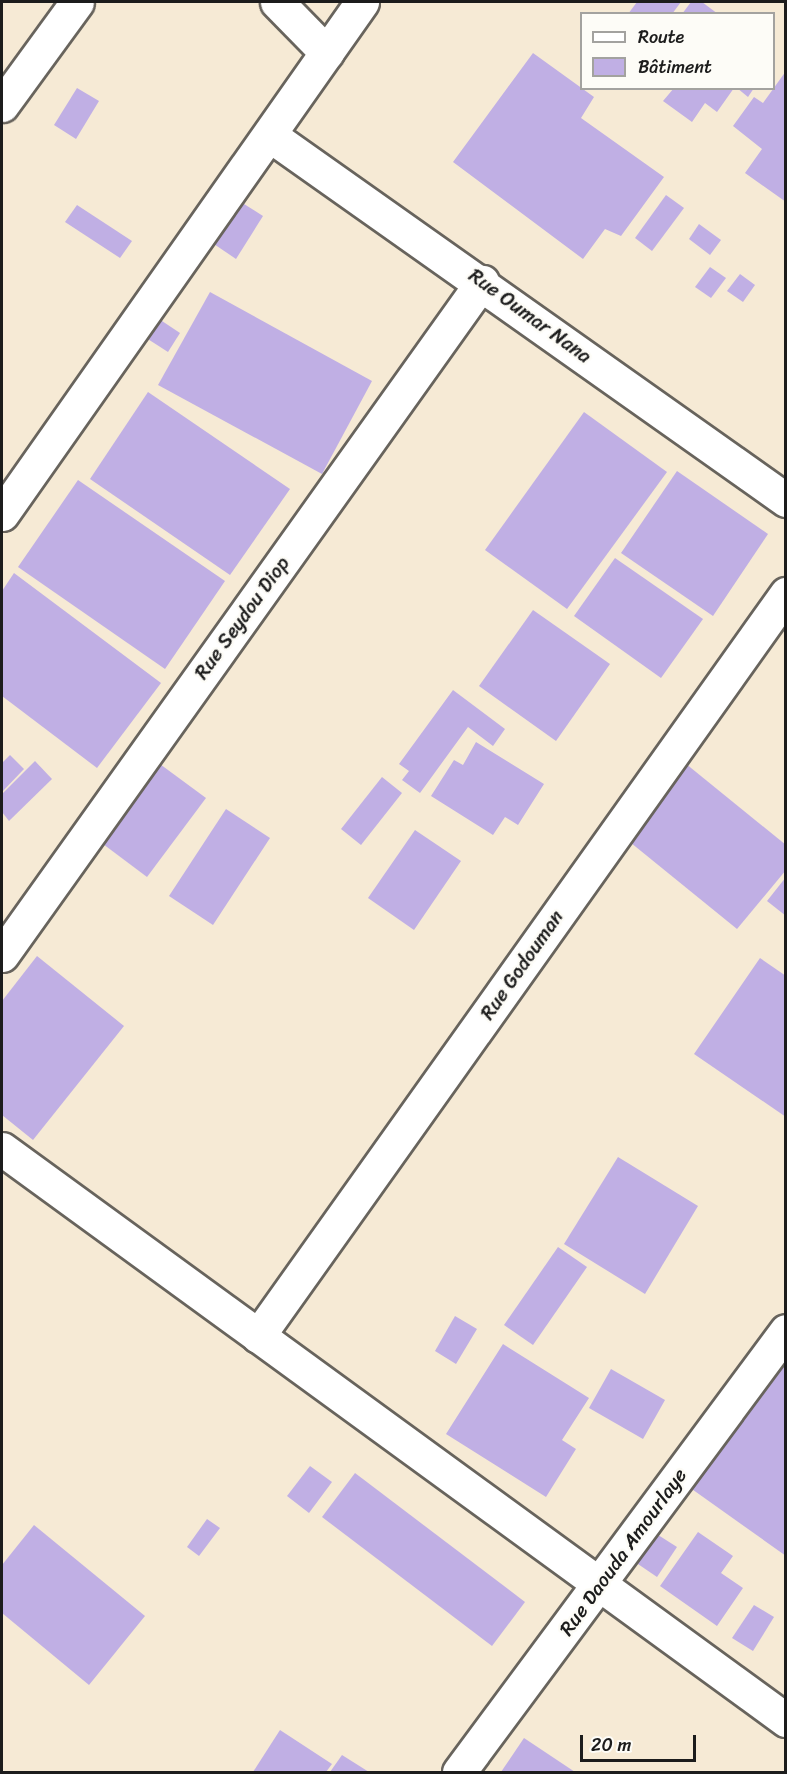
<!DOCTYPE html>
<html>
<head>
<meta charset="utf-8">
<style>
	body { margin:0 }
	#map { position:relative; width:787px; height:1774px; overflow:hidden; background:#f6ead5; font-family:Sriracha,sans-serif }
	div>[style] { position:absolute }
	.building>* { inset:0; background:#c0afe4 }
	.roads { filter:drop-shadow(2px 0 #68645d) drop-shadow(-2px 0 #68645d) drop-shadow(0 2px #68645d) drop-shadow(0 -2px #68645d) }
	.street>* { height:33px; margin:-16.5px; padding:0 16.5px; transform-origin:16.5px; border-radius:16.5px; background:#fff }
	span { translate:-50% -50%; white-space:nowrap; text-align:center; line-height:1.15; -webkit-text-stroke:5px #fdfcf7; paint-order:stroke }
	.street-label { font-size:20px; color:#1c1c1c }
	.frame { position:absolute; inset:0; border:3px solid #1c1c1c; pointer-events:none }
	.legend { position:absolute; left:580px; top:12px; width:195px; height:78px; box-sizing:border-box; background:#fdfcf7; border:2px solid #a3a29f; margin:0; padding:8px 10px; list-style:none; font-size:18px; color:#1c1c1c }
	.legend li { display:flex; align-items:center; gap:12px; height:30px }
	.legend b { width:30px; border:2px solid #a3a29f }
	.scale { position:absolute; left:580px; top:1735px; width:116px; height:27px; box-sizing:border-box; border:3px solid #1c1c1c; border-top:0; padding-left:8px; font-size:18px; line-height:21px; white-space:nowrap; color:#1c1c1c; -webkit-text-stroke:4px #fdfcf7; paint-order:stroke }
</style>
</head>
<body>
<div id="map">
	<div class="building">
		<i style="clip-path:polygon(637px 2px,681px 2px,672px 14px,628px 14px)"></i>
		<i style="clip-path:polygon(691px 2px,702px 2px,718px 14px,682px 14px)"></i>
		<i style="clip-path:polygon(533px 53px,594px 97px,581px 118px,664px 177px,621px 236px,605px 229px,583px 259px,453px 162px)"></i>
		<i style="clip-path:polygon(786px 71px,786px 202px,745px 173px,762px 149px,733px 126px,754px 97px,763px 103px)"></i>
		<i style="clip-path:polygon(77px 88px,99px 101px,76px 139px,54px 125px)"></i>
		<i style="clip-path:polygon(674px 88px,734px 88px,717px 112px,705px 103px,692px 122px,663px 101px)"></i>
		<i style="clip-path:polygon(737px 88px,754px 88px,748px 97px)"></i>
		<i style="clip-path:polygon(666px 195px,684px 208px,652px 251px,635px 238px)"></i>
		<i style="clip-path:polygon(236px 199px,263px 216px,236px 259px,208px 240px)"></i>
		<i style="clip-path:polygon(77px 205px,132px 241px,120px 258px,65px 222px)"></i>
		<i style="clip-path:polygon(699px 224px,721px 240px,710px 255px,689px 239px)"></i>
		<i style="clip-path:polygon(710px 267px,726px 278px,711px 298px,695px 287px)"></i>
		<i style="clip-path:polygon(740px 274px,755px 285px,743px 302px,727px 291px)"></i>
		<i style="clip-path:polygon(210px 292px,372px 381px,322px 474px,158px 385px)"></i>
		<i style="clip-path:polygon(153px 315px,180px 333px,168px 352px,140px 334px)"></i>
		<i style="clip-path:polygon(148px 392px,290px 489px,230px 575px,90px 479px)"></i>
		<i style="clip-path:polygon(584px 412px,667px 472px,567px 609px,485px 550px)"></i>
		<i style="clip-path:polygon(677px 471px,768px 534px,713px 616px,621px 553px)"></i>
		<i style="clip-path:polygon(78px 480px,225px 581px,165px 669px,18px 567px)"></i>
		<i style="clip-path:polygon(615px 558px,703px 619px,661px 678px,574px 616px)"></i>
		<i style="clip-path:polygon(14px 573px,161px 683px,97px 768px,2px 696px,2px 591px)"></i>
		<i style="clip-path:polygon(533px 610px,610px 664px,556px 741px,479px 686px)"></i>
		<i style="clip-path:polygon(453px 690px,505px 729px,493px 746px,468px 727px,420px 793px,402px 780px,409px 771px,399px 764px)"></i>
		<i style="clip-path:polygon(476px 742px,544px 784px,518px 825px,505px 817px,493px 835px,431px 796px,454px 760px,463px 765px)"></i>
		<i style="clip-path:polygon(10px 755px,24px 769px,2px 792px,2px 763px)"></i>
		<i style="clip-path:polygon(149px 756px,206px 798px,147px 877px,91px 835px)"></i>
		<i style="clip-path:polygon(680px 759px,786px 845px,786px 870px,737px 929px,620px 834px)"></i>
		<i style="clip-path:polygon(35px 761px,52px 779px,9px 821px,2px 812px,2px 794px)"></i>
		<i style="clip-path:polygon(382px 777px,402px 793px,361px 845px,341px 829px)"></i>
		<i style="clip-path:polygon(226px 809px,270px 838px,213px 925px,169px 896px)"></i>
		<i style="clip-path:polygon(415px 830px,461px 861px,414px 930px,368px 898px)"></i>
		<i style="clip-path:polygon(786px 877px,786px 916px,767px 901px)"></i>
		<i style="clip-path:polygon(37px 956px,124px 1026px,33px 1140px,2px 1115px,2px 1001px)"></i>
		<i style="clip-path:polygon(760px 958px,786px 976px,786px 1117px,694px 1054px)"></i>
		<i style="clip-path:polygon(618px 1157px,698px 1206px,645px 1294px,564px 1244px)"></i>
		<i style="clip-path:polygon(558px 1247px,587px 1267px,533px 1345px,504px 1325px)"></i>
		<i style="clip-path:polygon(455px 1316px,477px 1329px,456px 1364px,435px 1351px)"></i>
		<i style="clip-path:polygon(503px 1344px,589px 1398px,562px 1440px,576px 1449px,546px 1497px,446px 1434px)"></i>
		<i style="clip-path:polygon(786px 1350px,786px 1556px,689px 1487px)"></i>
		<i style="clip-path:polygon(611px 1369px,665px 1400px,643px 1439px,589px 1408px)"></i>
		<i style="clip-path:polygon(310px 1466px,332px 1482px,309px 1513px,287px 1496px)"></i>
		<i style="clip-path:polygon(355px 1473px,525px 1602px,492px 1646px,322px 1517px)"></i>
		<i style="clip-path:polygon(207px 1519px,220px 1528px,199px 1556px,187px 1547px)"></i>
		<i style="clip-path:polygon(34px 1525px,145px 1616px,89px 1685px,2px 1613px,2px 1565px)"></i>
		<i style="clip-path:polygon(698px 1532px,733px 1556px,721px 1573px,743px 1588px,717px 1626px,660px 1586px)"></i>
		<i style="clip-path:polygon(655px 1533px,677px 1547px,657px 1577px,635px 1562px)"></i>
		<i style="clip-path:polygon(754px 1605px,774px 1617px,753px 1651px,732px 1638px)"></i>
		<i style="clip-path:polygon(280px 1730px,332px 1764px,326px 1772px,253px 1772px)"></i>
		<i style="clip-path:polygon(524px 1738px,575px 1772px,501px 1772px)"></i>
		<i style="clip-path:polygon(342px 1755px,369px 1772px,330px 1772px)"></i>
	</div>
	<div class="roads">
		<div class="street">
			<i style="left:277px;top:2px;width:71px;rotate:45.6deg"></i>
			<i style="left:2px;top:105px;width:127px;rotate:-53.9deg"></i>
			<i style="left:271px;top:136px;width:631px;rotate:35.25deg"></i>
			<i style="left:2px;top:514px;width:626px;rotate:-54.89deg"></i>
			<i style="left:2px;top:955px;width:827px;rotate:-54.5deg"></i>
			<i style="left:2px;top:1149px;width:970px;rotate:36.07deg"></i>
			<i style="left:258px;top:1336px;width:911px;rotate:-54.56deg"></i>
			<i style="left:459px;top:1772px;width:549px;rotate:-53.44deg"></i>
		</div>
	</div>
	<div class="street-label">
		<span style="left:530px;top:316px;rotate:36deg">Rue Oumar Nana</span>
		<span style="left:242px;top:618px;rotate:-54deg">Rue Seydou Diop</span>
		<span style="left:522px;top:965px;rotate:-55deg">Rue Godouman</span>
		<span style="left:623px;top:1552px;rotate:-54deg">Rue Daouda Amourlaye</span>
	</div>
	<div class="frame"></div>
	<ul class="legend">
	<li><b style="height:8px;background:#fff"></b>Route</li>
	<li><b style="height:16px;background:#c0afe4"></b>Bâtiment</li>
	</ul>
	<div class="scale">20 m</div>
</div>
</body>
</html>
